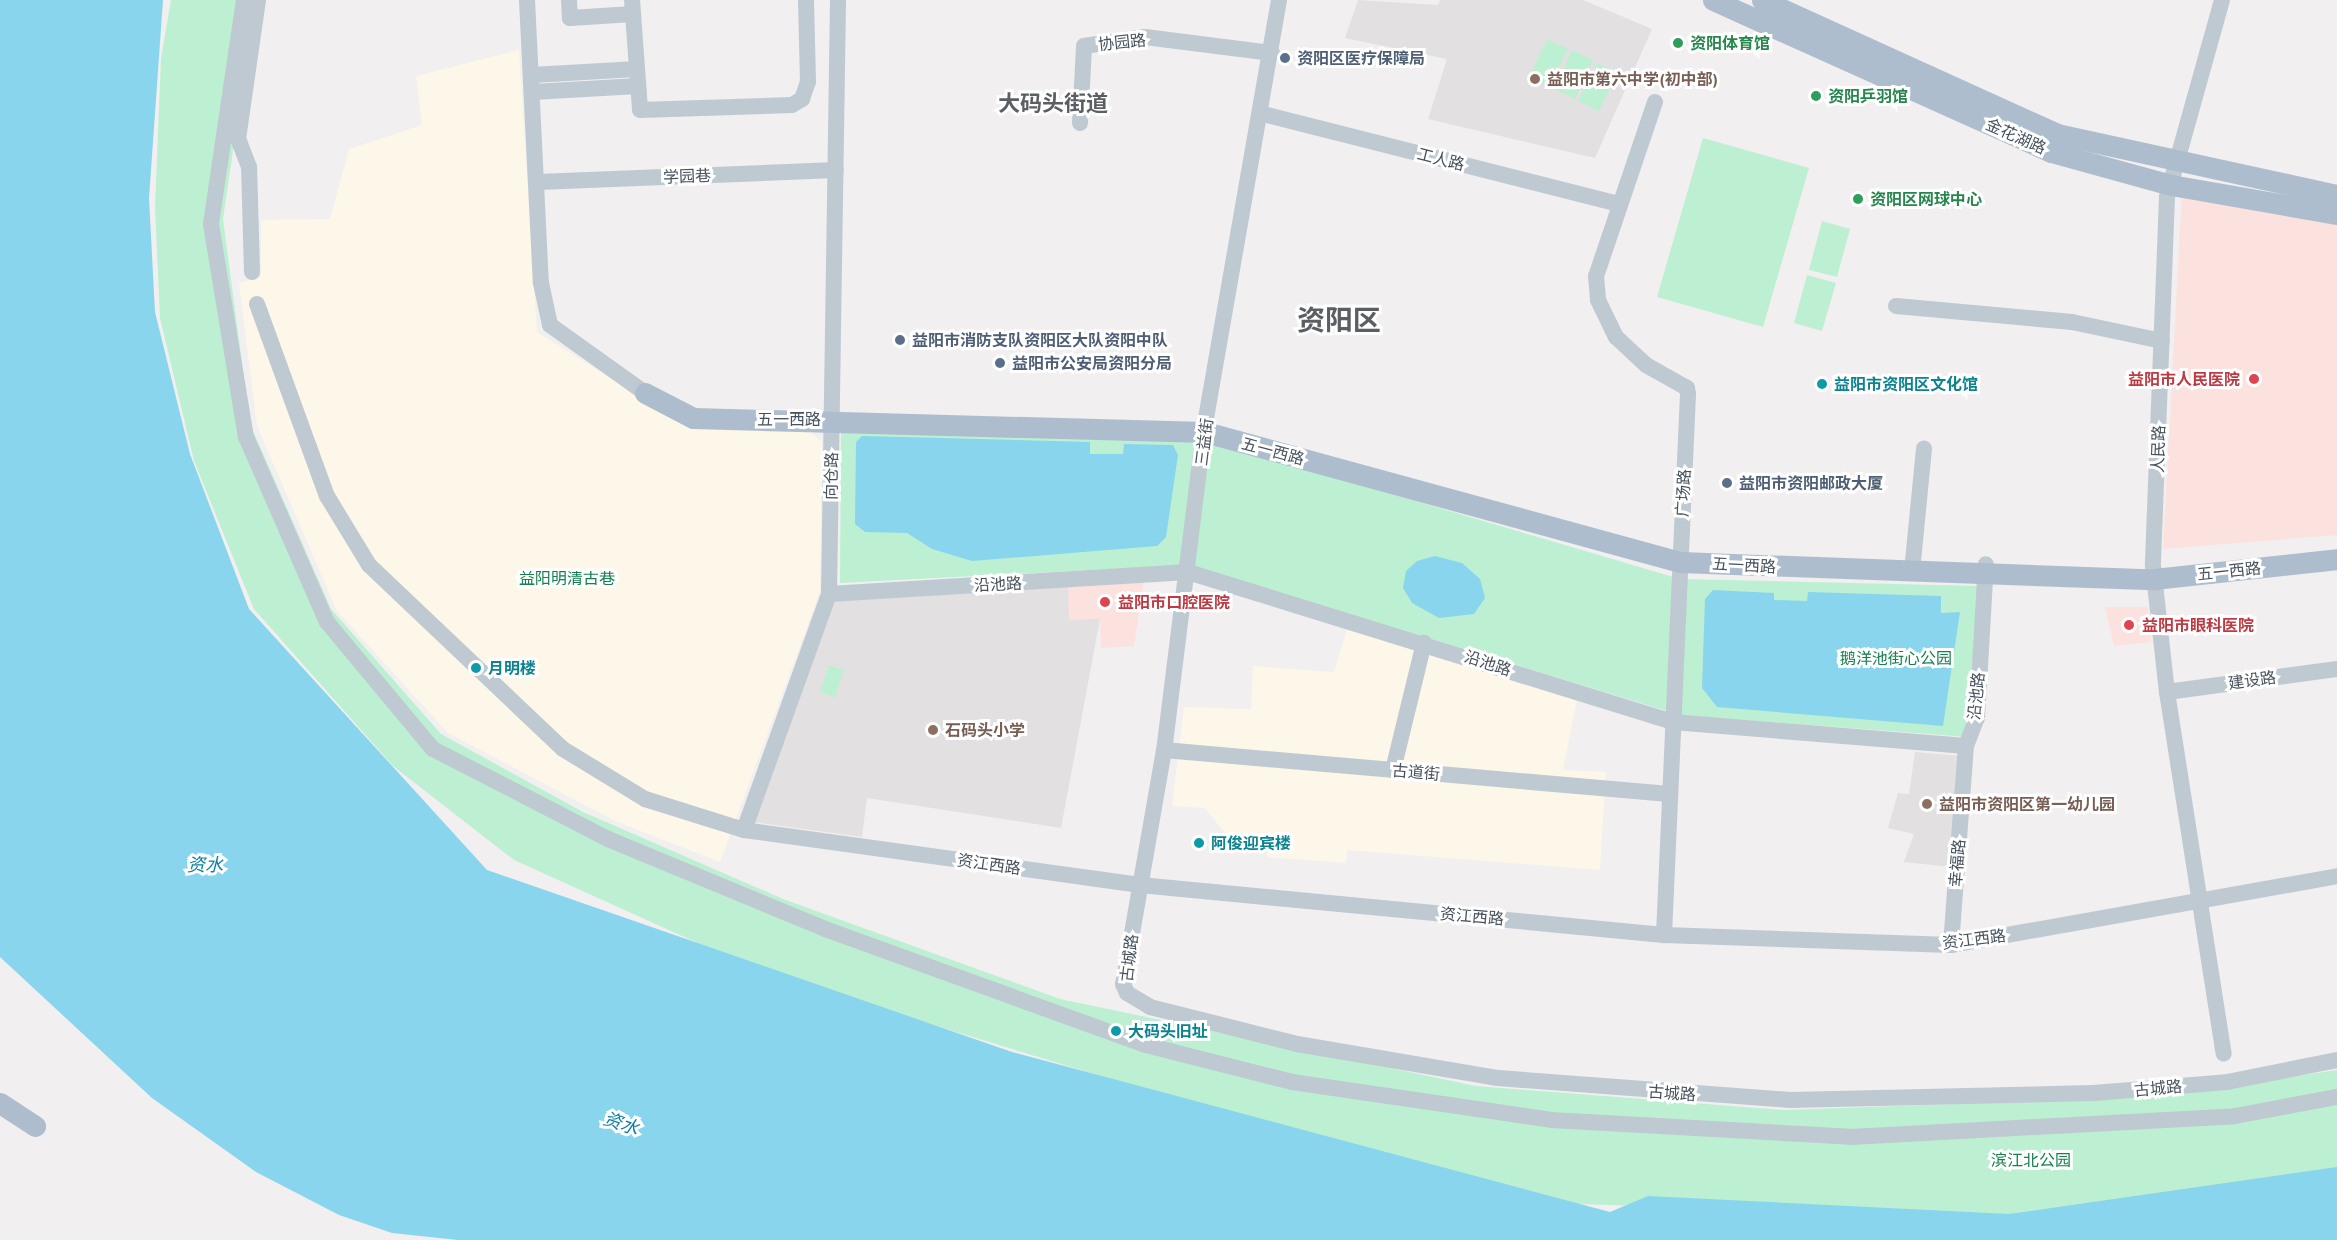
<!DOCTYPE html>
<html>
<head>
<meta charset="utf-8">
<style>
	body { margin:0 }
	#map { position:relative; width:2337px; height:1240px; overflow:hidden; background:#f1efef; font-family:Mulish,"Noto Sans SC",sans-serif }
	div>[style] { position:absolute }
	.commercial>* { inset:0; background:#fcf7e8 }
	.education>* { inset:0; background:#e2e0e1 }
	.medical>* { inset:0; background:#fbe2df }
	.green>* { inset:0; background:#bdf0d2 }
	.water>* { inset:0; background:#89d5ed }
	.minor>* { height:16px; margin:-8px; padding:0 8px; transform-origin:8px; border-radius:8px; background:#bfc9d1 }
	.major>* { height:21px; margin:-10.5px; padding:0 10.5px; transform-origin:10.5px; border-radius:10.5px; background:#aebdce }
	.dots>* { width:16px; height:16px; translate:-50% -50%; box-sizing:border-box; border:3px solid #fff; border-radius:50% }
	span { translate:-50% -50%; white-space:nowrap; text-align:center; line-height:1.15; -webkit-text-stroke:6px #fff; paint-order:stroke }
	.street-label { font-size:16px; color:#47515d }
	.leisure-label { font-size:16px; color:#27864d; font-weight:700 }
	.left { translate:0 -50%; text-align:left }
	.service-label { font-size:16px; color:#4e5e75; font-weight:700 }
	.education-label { font-size:16px; color:#785e54; font-weight:700 }
	.health-label { font-size:16px; color:#be3a42; font-weight:700 }
	.right { translate:-100% -50%; text-align:right }
	.culture-label { font-size:16px; color:#0d838f; font-weight:700 }
	.park-label { font-size:16px; color:#16804f }
	.water-label { font-size:18px; color:#0a7ea4; font-style:italic }
	.district-label { font-size:22px; color:#5b5f64; font-weight:700 }
	.town-label { font-size:28px; color:#5b5f64; font-weight:700 }
</style>
</head>
<body>
<div id="map">
	<div class="commercial">
		<i style="clip-path:polygon(519px 50px,537px 332px,685px 425px,806px 428px,822px 442px,820px 592px,720px 862px,615px 821px,448px 733px,337px 611px,257px 426px,239px 283px,261px 277px,261px 220px,330px 219px,349px 149px,422px 125px,416px 76px)"></i>
		<i style="clip-path:polygon(1347px 629px,1577px 700px,1563px 770px,1606px 772px,1600px 870px,1347px 850px,1346px 863px,1267px 857px,1267px 847px,1234px 844px,1205px 808px,1172px 806px,1184px 707px,1251px 709px,1253px 666px,1334px 672px)"></i>
	</div>
	<div class="education">
		<i style="clip-path:polygon(1358px 0,1438px 5px,1440px 0,1583px 0,1652px 29px,1595px 158px,1428px 119px,1447px 59px,1345px 38px)"></i>
		<i style="clip-path:polygon(1068px 585px,1100px 619px,1061px 828px,867px 798px,862px 837px,753px 822px,833px 600px)"></i>
		<i style="clip-path:polygon(1915px 752px,1962px 756px,1951px 867px,1904px 862px,1914px 834px,1888px 828px,1898px 793px,1909px 794px)"></i>
	</div>
	<div class="medical">
		<i style="clip-path:polygon(2182px 191px,2337px 224px,2337px 535px,2163px 549px)"></i>
		<i style="clip-path:polygon(1144px 580px,1134px 646px,1101px 648px,1100px 619px,1069px 620px,1068px 585px)"></i>
		<i style="clip-path:polygon(2105px 607px,2148px 607px,2151px 642px,2114px 646px)"></i>
	</div>
	<div class="green">
		<i style="clip-path:polygon(171px 0,255px 0,223px 219px,250px 424px,331px 609px,441px 734px,583px 812px,783px 899px,1060px 999px,1476px 1086px,1783px 1110px,2153px 1097px,2337px 1070px,2337px 1177px,2035px 1218px,1514px 1202px,766px 974px,514px 860px,393px 766px,254px 609px,194px 461px,160px 318px,155px 207px,161px 59px)"></i>
		<i style="clip-path:polygon(1547px 39px,1568px 49px,1549px 87px,1529px 77px)"></i>
		<i style="clip-path:polygon(1572px 50px,1593px 60px,1575px 99px,1554px 89px)"></i>
		<i style="clip-path:polygon(1597px 63px,1618px 72px,1599px 111px,1578px 101px)"></i>
		<i style="clip-path:polygon(1703px 138px,1809px 168px,1763px 327px,1657px 297px)"></i>
		<i style="clip-path:polygon(1822px 221px,1850px 229px,1837px 277px,1809px 270px)"></i>
		<i style="clip-path:polygon(1807px 275px,1836px 283px,1822px 331px,1794px 323px)"></i>
		<i style="clip-path:polygon(841px 429px,1209px 440px,1680px 579px,1978px 586px,1967px 737px,1680px 715px,1188px 565px,840px 583px)"></i>
		<i style="clip-path:polygon(829px 665px,844px 670px,835px 698px,820px 692px)"></i>
	</div>
	<div class="water">
		<i style="clip-path:polygon(0 0,163px 0,149px 198px,155px 312px,190px 454px,249px 609px,487px 870px,1012px 1052px,1610px 1212px,1648px 1196px,2009px 1214px,2337px 1167px,2337px 1240px,458px 1240px,392px 1233px,339px 1215px,256px 1172px,152px 1098px,0 957px)"></i>
		<i style="clip-path:polygon(862px 436px,1090px 442px,1090px 454px,1123px 454px,1124px 444px,1173px 445px,1178px 455px,1166px 537px,1157px 546px,972px 561px,932px 549px,907px 533px,865px 532px,855px 524px,856px 442px)"></i>
		<i style="clip-path:polygon(1435px 556px,1462px 563px,1480px 579px,1485px 598px,1474px 614px,1439px 618px,1412px 603px,1403px 588px,1406px 571px,1417px 561px)"></i>
		<i style="clip-path:polygon(1713px 590px,1774px 593px,1774px 600px,1807px 601px,1808px 592px,1941px 596px,1941px 613px,1960px 612px,1943px 726px,1717px 707px,1702px 688px,1705px 599px)"></i>
	</div>
	<div class="minor">
		<i style="left:244px;top:0;width:226px;rotate:98.4deg"></i>
		<i style="left:211px;top:224px;width:216px;rotate:80.7deg"></i>
		<i style="left:246px;top:437px;width:202px;rotate:66.4deg"></i>
		<i style="left:327px;top:622px;width:165px;rotate:50.2deg"></i>
		<i style="left:433px;top:749px;width:197px;rotate:27.2deg"></i>
		<i style="left:608px;top:839px;width:235px;rotate:22.5deg"></i>
		<i style="left:825px;top:929px;width:341px;rotate:19.9deg"></i>
		<i style="left:1146px;top:1045px;width:151px;rotate:14.2deg"></i>
		<i style="left:1292px;top:1082px;width:262px;rotate:8.3deg"></i>
		<i style="left:1551px;top:1120px;width:300px;rotate:3.2deg"></i>
		<i style="left:1851px;top:1137px;width:385px;rotate:-3.1deg"></i>
		<i style="left:2235px;top:1116px;width:104px;rotate:-10.6deg"></i>
		<i style="left:527px;top:0;width:283px;rotate:87.2deg"></i>
		<i style="left:541px;top:283px;width:43px;rotate:77.9deg"></i>
		<i style="left:550px;top:325px;width:117px;rotate:35.6deg"></i>
		<i style="left:569px;top:0;width:18px;rotate:87deg"></i>
		<i style="left:570px;top:18px;width:63px;rotate:-3.6deg"></i>
		<i style="left:632px;top:0;width:110px;rotate:85.8deg"></i>
		<i style="left:640px;top:110px;width:152px;rotate:-1.9deg"></i>
		<i style="left:792px;top:105px;width:12px;rotate:-31deg"></i>
		<i style="left:802px;top:99px;width:18px;rotate:-71deg"></i>
		<i style="left:808px;top:82px;width:82px;rotate:-91.4deg"></i>
		<i style="left:1279px;top:0;width:428px;rotate:99.9deg"></i>
		<i style="left:1205px;top:422px;width:331px;rotate:97.1deg"></i>
		<i style="left:1164px;top:750px;width:238px;rotate:99.9deg"></i>
		<i style="left:1123px;top:984px;width:10px;rotate:66deg"></i>
		<i style="left:1127px;top:993px;width:27px;rotate:31deg"></i>
		<i style="left:1150px;top:1007px;width:152px;rotate:14.1deg"></i>
		<i style="left:1297px;top:1044px;width:204px;rotate:9.6deg"></i>
		<i style="left:1498px;top:1078px;width:293px;rotate:4.3deg"></i>
		<i style="left:1790px;top:1100px;width:304px;rotate:-1.3deg"></i>
		<i style="left:2094px;top:1093px;width:133px;rotate:-4.7deg"></i>
		<i style="left:2227px;top:1082px;width:112px;rotate:-11.3deg"></i>
		<i style="left:2222px;top:0;width:205px;rotate:105.6deg"></i>
		<i style="left:2167px;top:197px;width:369px;rotate:92.2deg"></i>
		<i style="left:2153px;top:566px;width:127px;rotate:83.7deg"></i>
		<i style="left:2167px;top:692px;width:366px;rotate:81.1deg"></i>
		<i style="left:532px;top:75px;width:105px;rotate:-3.3deg"></i>
		<i style="left:533px;top:92px;width:105px;rotate:-3.3deg"></i>
		<i style="left:1655px;top:102px;width:184px;rotate:108.7deg"></i>
		<i style="left:1596px;top:276px;width:24px;rotate:85deg"></i>
		<i style="left:1598px;top:300px;width:41px;rotate:64.1deg"></i>
		<i style="left:1616px;top:337px;width:41px;rotate:43deg"></i>
		<i style="left:1646px;top:365px;width:47px;rotate:29.3deg"></i>
		<i style="left:1687px;top:388px;width:6px;rotate:81deg"></i>
		<i style="left:1688px;top:394px;width:542px;rotate:92.54deg"></i>
		<i style="left:1263px;top:114px;width:367px;rotate:14.2deg"></i>
		<i style="left:1080px;top:123px;width:77px;rotate:-87deg"></i>
		<i style="left:1084px;top:46px;width:62px;rotate:-8.4deg"></i>
		<i style="left:1145px;top:37px;width:128px;rotate:7.2deg"></i>
		<i style="left:538px;top:182px;width:298px;rotate:-2.3deg"></i>
		<i style="left:252px;top:272px;width:105px;rotate:-91.6deg"></i>
		<i style="left:249px;top:167px;width:30px;rotate:-111deg"></i>
		<i style="left:238px;top:139px;width:140px;rotate:-81.8deg"></i>
		<i style="left:257px;top:304px;width:204px;rotate:70deg"></i>
		<i style="left:327px;top:496px;width:81px;rotate:58.7deg"></i>
		<i style="left:369px;top:565px;width:267px;rotate:43.5deg"></i>
		<i style="left:563px;top:749px;width:96px;rotate:31.4deg"></i>
		<i style="left:645px;top:799px;width:104px;rotate:17.4deg"></i>
		<i style="left:744px;top:830px;width:400px;rotate:7.9deg"></i>
		<i style="left:1140px;top:885px;width:526px;rotate:5.45deg"></i>
		<i style="left:1664px;top:935px;width:287px;rotate:2deg"></i>
		<i style="left:1951px;top:945px;width:392px;rotate:-10.1deg"></i>
		<i style="left:1896px;top:306px;width:177px;rotate:5.2deg"></i>
		<i style="left:2072px;top:322px;width:92px;rotate:11.9deg"></i>
		<i style="left:1913px;top:561px;width:113px;rotate:-84.4deg"></i>
		<i style="left:829px;top:594px;width:360px;rotate:-3.5deg"></i>
		<i style="left:1188px;top:572px;width:508px;rotate:17.19deg"></i>
		<i style="left:1673px;top:722px;width:294px;rotate:4.7deg"></i>
		<i style="left:1966px;top:746px;width:30px;rotate:-69deg"></i>
		<i style="left:1977px;top:718px;width:154px;rotate:-86.7deg"></i>
		<i style="left:2167px;top:692px;width:172px;rotate:-7.7deg"></i>
		<i style="left:1164px;top:750px;width:507px;rotate:4.98deg"></i>
		<i style="left:1393px;top:770px;width:131px;rotate:-76.3deg"></i>
		<i style="left:744px;top:830px;width:251px;rotate:-70.2deg"></i>
		<i style="left:829px;top:594px;width:594px;rotate:-89.13deg"></i>
		<i style="left:1951px;top:945px;width:200px;rotate:-85.7deg"></i>
	</div>
	<div class="major">
		<i style="left:1713px;top:0;width:371px;rotate:24.2deg"></i>
		<i style="left:2051px;top:152px;width:124px;rotate:15.4deg"></i>
		<i style="left:2171px;top:185px;width:169px;rotate:9.9deg"></i>
		<i style="left:1762px;top:0;width:324px;rotate:24.4deg"></i>
		<i style="left:2057px;top:134px;width:287px;rotate:12.3deg"></i>
		<i style="left:645px;top:393px;width:54px;rotate:27.5deg"></i>
		<i style="left:693px;top:418px;width:512px;rotate:1.57deg"></i>
		<i style="left:1205px;top:432px;width:492px;rotate:15.3deg"></i>
		<i style="left:1680px;top:562px;width:474px;rotate:2.1deg"></i>
		<i style="left:2154px;top:579px;width:184px;rotate:-6.2deg"></i>
		<i style="left:0;top:1103px;width:42px;rotate:33.3deg"></i>
	</div>
	<div class="dots">
		<i style="left:1678px;top:43px;background:#2e9e5b"></i>
		<i style="left:1285px;top:58px;background:#5c6f8a"></i>
		<i style="left:1535px;top:79px;background:#8d6e63"></i>
		<i style="left:1816px;top:96px;background:#2e9e5b"></i>
		<i style="left:1858px;top:199px;background:#2e9e5b"></i>
		<i style="left:900px;top:340px;background:#5c6f8a"></i>
		<i style="left:1000px;top:363px;background:#5c6f8a"></i>
		<i style="left:2254px;top:379px;background:#e0444e"></i>
		<i style="left:1822px;top:384px;background:#0f9aa8"></i>
		<i style="left:1727px;top:483px;background:#5c6f8a"></i>
		<i style="left:1105px;top:602px;background:#e0444e"></i>
		<i style="left:2129px;top:625px;background:#e0444e"></i>
		<i style="left:476px;top:668px;background:#0f9aa8"></i>
		<i style="left:933px;top:730px;background:#8d6e63"></i>
		<i style="left:1927px;top:804px;background:#8d6e63"></i>
		<i style="left:1199px;top:843px;background:#0f9aa8"></i>
		<i style="left:1116px;top:1031px;background:#0f9aa8"></i>
	</div>
	<div class="street-label">
		<span style="left:1122px;top:42px;rotate:-6deg">协园路</span>
		<span style="left:2016px;top:136px;rotate:24deg">金花湖路</span>
		<span style="left:1441px;top:159px;rotate:14deg">工人路</span>
		<span style="left:687px;top:176px;rotate:-2deg">学园巷</span>
		<span style="left:789px;top:419px">五一西路</span>
		<span style="left:1204px;top:442px;rotate:-83deg">三益街</span>
		<span style="left:2158px;top:449px;rotate:-88deg">人民路</span>
		<span style="left:1273px;top:451px;rotate:15deg">五一西路</span>
		<span style="left:831px;top:476px;rotate:-89deg">向仓路</span>
		<span style="left:1683px;top:493px;rotate:-87deg">广场路</span>
		<span style="left:1744px;top:565px;rotate:3deg">五一西路</span>
		<span style="left:2229px;top:571px;rotate:-6deg">五一西路</span>
		<span style="left:998px;top:584px;rotate:-3deg">沿池路</span>
		<span style="left:1488px;top:663px;rotate:18deg">沿池路</span>
		<span style="left:2252px;top:680px;rotate:-8deg">建设路</span>
		<span style="left:1976px;top:696px;rotate:-84deg">沿池路</span>
		<span style="left:1416px;top:772px;rotate:5deg">古道街</span>
		<span style="left:1957px;top:863px;rotate:-85deg">幸福路</span>
		<span style="left:989px;top:864px;rotate:8deg">资江西路</span>
		<span style="left:1472px;top:916px;rotate:5deg">资江西路</span>
		<span style="left:1974px;top:939px;rotate:-7deg">资江西路</span>
		<span style="left:1129px;top:958px;rotate:-83deg">古城路</span>
		<span style="left:2158px;top:1088px;rotate:-5deg">古城路</span>
		<span style="left:1672px;top:1093px;rotate:4deg">古城路</span>
	</div>
	<div class="leisure-label">
		<span class="left" style="left:1690px;top:43px">资阳体育馆</span>
		<span class="left" style="left:1828px;top:96px">资阳乒羽馆</span>
		<span class="left" style="left:1870px;top:199px">资阳区网球中心</span>
	</div>
	<div class="service-label">
		<span class="left" style="left:1297px;top:58px">资阳区医疗保障局</span>
		<span class="left" style="left:912px;top:340px">益阳市消防支队资阳区大队资阳中队</span>
		<span class="left" style="left:1012px;top:363px">益阳市公安局资阳分局</span>
		<span class="left" style="left:1739px;top:483px">益阳市资阳邮政大厦</span>
	</div>
	<div class="education-label">
		<span class="left" style="left:1547px;top:79px">益阳市第六中学(初中部)</span>
		<span class="left" style="left:945px;top:730px">石码头小学</span>
		<span class="left" style="left:1939px;top:804px">益阳市资阳区第一幼儿园</span>
	</div>
	<div class="health-label">
		<span class="right" style="left:2240px;top:379px">益阳市人民医院</span>
		<span class="left" style="left:1118px;top:602px">益阳市口腔医院</span>
		<span class="left" style="left:2142px;top:625px">益阳市眼科医院</span>
	</div>
	<div class="culture-label">
		<span class="left" style="left:1834px;top:384px">益阳市资阳区文化馆</span>
		<span class="left" style="left:488px;top:668px">月明楼</span>
		<span class="left" style="left:1211px;top:843px">阿俊迎宾楼</span>
		<span class="left" style="left:1128px;top:1031px">大码头旧址</span>
	</div>
	<div class="park-label">
		<span style="left:567px;top:578px">益阳明清古巷</span>
		<span style="left:1896px;top:658px">鹅洋池街心公园</span>
		<span style="left:2031px;top:1160px">滨江北公园</span>
	</div>
	<div class="water-label">
		<span style="left:205px;top:865px">资水</span>
		<span style="left:621px;top:1124px;rotate:19deg">资水</span>
	</div>
	<div class="district-label">
		<span style="left:1053px;top:104px">大码头街道</span>
	</div>
	<div class="town-label">
		<span style="left:1339px;top:320px">资阳区</span>
	</div>
</div>
</body>
</html>
